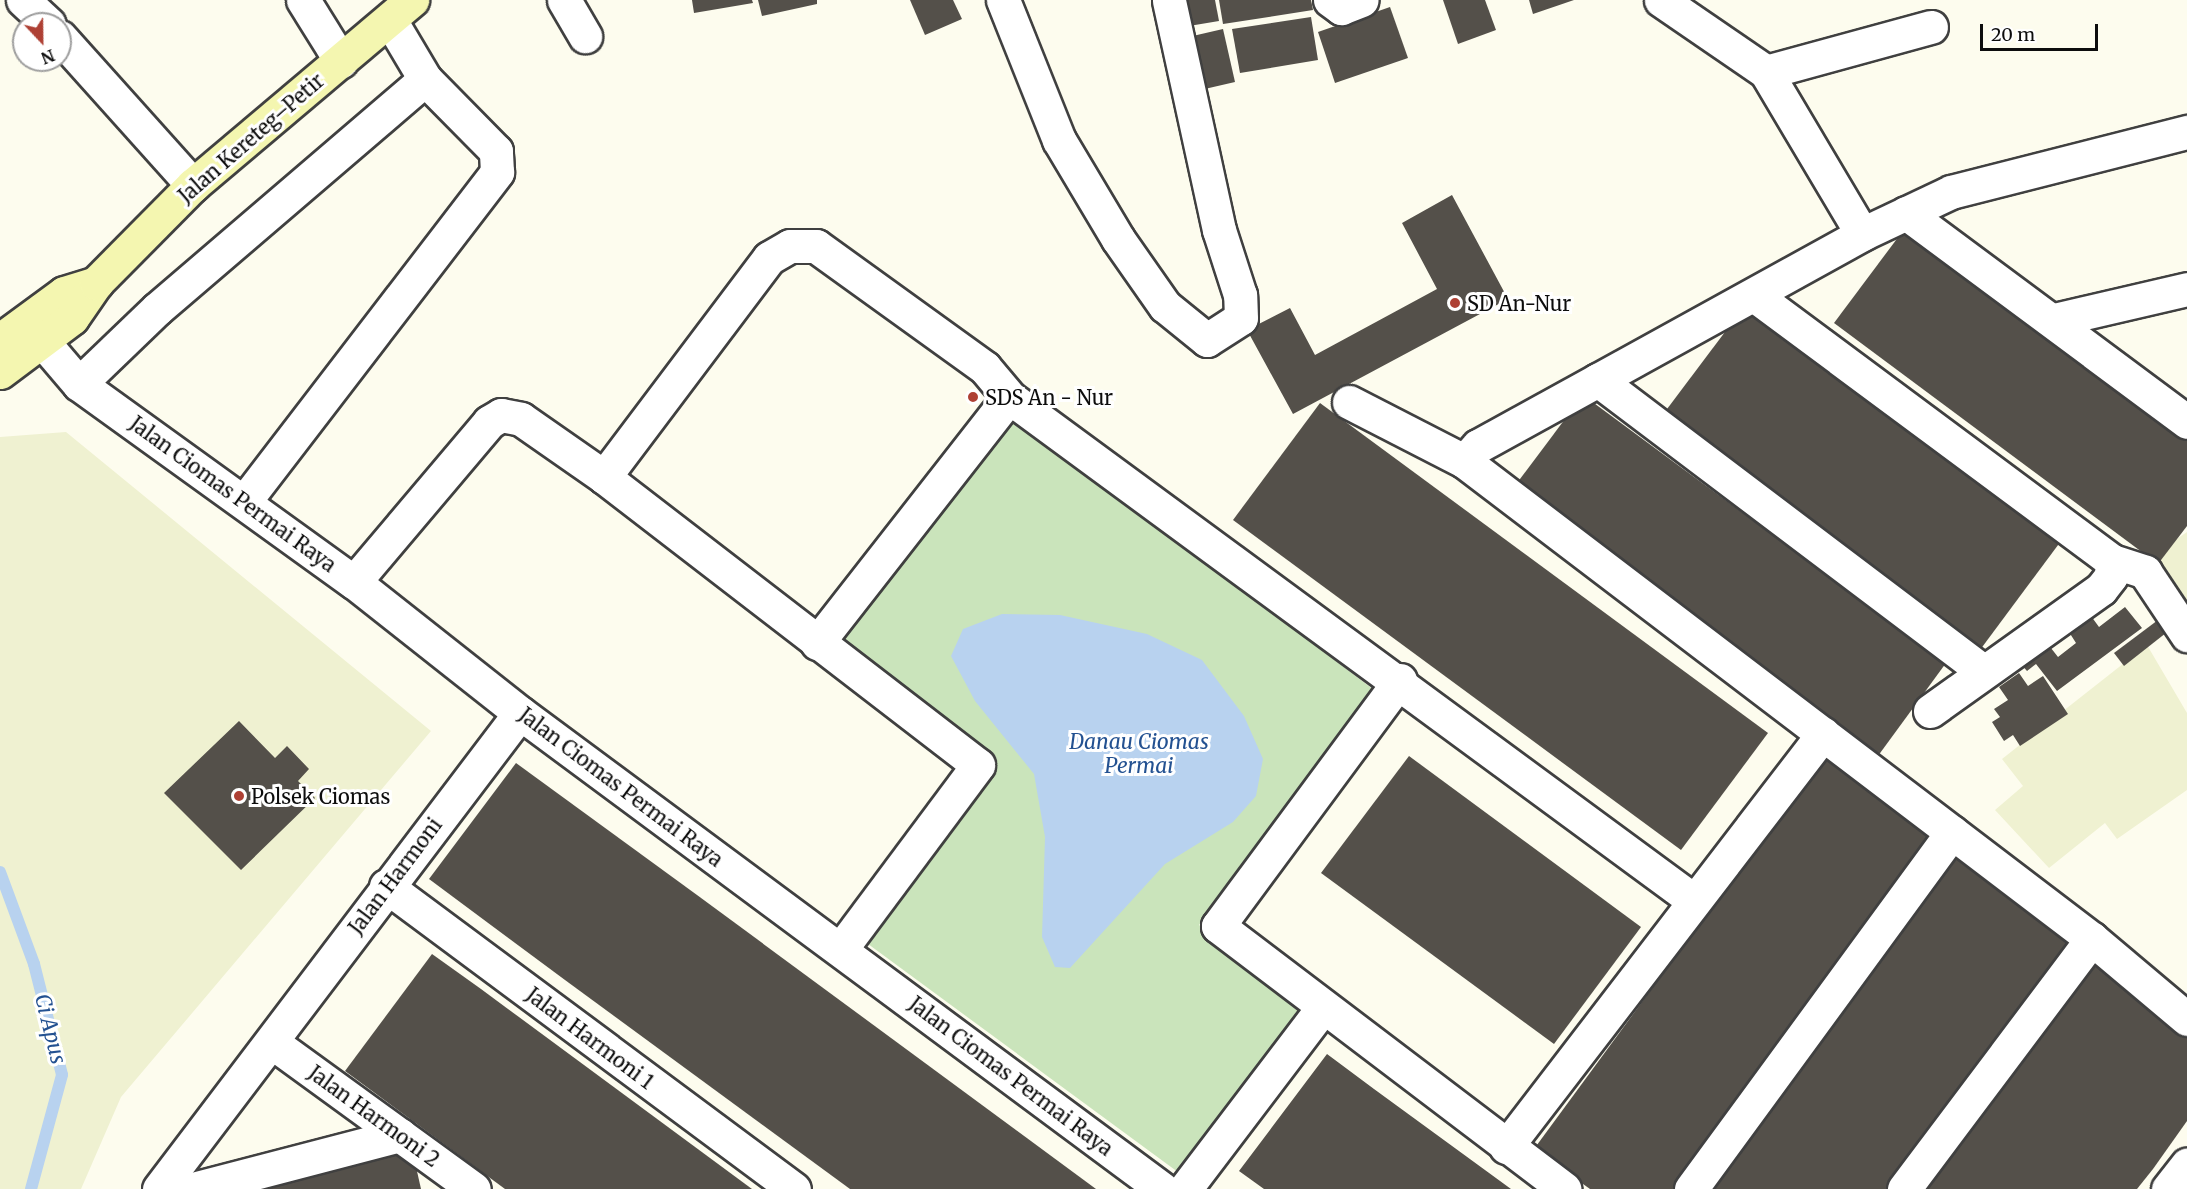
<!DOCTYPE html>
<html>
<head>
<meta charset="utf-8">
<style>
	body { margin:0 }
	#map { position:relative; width:2187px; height:1189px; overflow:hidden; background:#fdfcee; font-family:Merriweather,serif }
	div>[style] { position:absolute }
	.farmland>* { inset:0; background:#eff1d1 }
	.green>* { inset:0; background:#cae4bb }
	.water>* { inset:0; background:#b8d2ef }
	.stream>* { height:12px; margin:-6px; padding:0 6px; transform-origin:6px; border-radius:6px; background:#b8d2ef }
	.building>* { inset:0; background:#54504a }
	.roads { filter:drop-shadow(2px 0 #404040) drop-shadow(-2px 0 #404040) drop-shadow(0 2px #404040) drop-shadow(0 -2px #404040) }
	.street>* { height:33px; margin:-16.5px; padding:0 16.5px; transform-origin:16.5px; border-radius:16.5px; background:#fff }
	.secondary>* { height:33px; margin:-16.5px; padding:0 16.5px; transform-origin:16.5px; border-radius:16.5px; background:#f4f6b0 }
	.dots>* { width:16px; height:16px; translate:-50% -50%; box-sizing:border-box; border:3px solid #fff; border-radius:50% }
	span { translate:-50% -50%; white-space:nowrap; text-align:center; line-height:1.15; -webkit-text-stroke:6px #fff; paint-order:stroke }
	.street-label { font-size:20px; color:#0d0d0d }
	.poi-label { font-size:20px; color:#0d0d0d }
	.left { translate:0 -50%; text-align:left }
	.water-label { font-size:21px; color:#235191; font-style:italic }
	.north { position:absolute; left:12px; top:12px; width:60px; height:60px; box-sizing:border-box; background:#fff; border:2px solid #9e9e9e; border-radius:50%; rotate:158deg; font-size:16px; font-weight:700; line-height:24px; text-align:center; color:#0d0d0d }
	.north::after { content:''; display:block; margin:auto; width:21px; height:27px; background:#ae4034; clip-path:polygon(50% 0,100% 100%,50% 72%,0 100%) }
	.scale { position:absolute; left:1980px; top:24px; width:118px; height:27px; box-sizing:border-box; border:3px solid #0d0d0d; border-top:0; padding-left:8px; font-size:18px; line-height:21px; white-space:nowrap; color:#0d0d0d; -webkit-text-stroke:4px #fff; paint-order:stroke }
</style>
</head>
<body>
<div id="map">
	<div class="farmland">
		<i style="clip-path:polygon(66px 432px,431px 731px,121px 1097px,81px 1189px,0 1189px,0 437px)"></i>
		<i style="clip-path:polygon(2187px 532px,2187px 636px,2143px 562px)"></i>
		<i style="clip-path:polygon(2147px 645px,2187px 713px,2187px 790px,2117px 839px,2105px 823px,2049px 868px,1995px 810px,2023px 786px,2002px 759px)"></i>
	</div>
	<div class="green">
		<i style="clip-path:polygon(1013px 416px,1374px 690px,1199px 925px,1313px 1008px,1186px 1178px,864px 941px,991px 767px,836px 643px)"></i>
	</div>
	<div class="water">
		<i style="clip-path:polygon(1002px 614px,1060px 615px,1147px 634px,1202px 660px,1244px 716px,1263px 759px,1256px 796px,1233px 822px,1165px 864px,1070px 968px,1055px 967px,1042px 937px,1045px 837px,1034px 774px,975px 701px,951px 656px,963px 629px)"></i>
	</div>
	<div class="stream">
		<i style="left:0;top:872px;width:98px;rotate:69.7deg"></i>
		<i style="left:34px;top:964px;width:114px;rotate:75.8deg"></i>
		<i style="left:62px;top:1075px;width:118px;rotate:105.2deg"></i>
	</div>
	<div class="building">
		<i style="clip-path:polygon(692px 0,752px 0,753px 3px,694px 13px)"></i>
		<i style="clip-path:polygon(758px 0,817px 0,817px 4px,762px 16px)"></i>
		<i style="clip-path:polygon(910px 0,953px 0,962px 19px,925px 35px)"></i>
		<i style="clip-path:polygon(1173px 0,1215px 0,1219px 21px,1177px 28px)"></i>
		<i style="clip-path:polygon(1219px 0,1311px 0,1313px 10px,1223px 24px)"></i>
		<i style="clip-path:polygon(1443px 0,1485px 0,1496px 30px,1458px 44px)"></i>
		<i style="clip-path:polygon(1529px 0,1574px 0,1533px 14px)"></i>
		<i style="clip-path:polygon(1390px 7px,1408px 58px,1335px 83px,1318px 32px)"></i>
		<i style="clip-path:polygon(1311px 17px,1318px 60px,1240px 73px,1232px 29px)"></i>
		<i style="clip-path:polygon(1223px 29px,1235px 82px,1196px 91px,1184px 38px)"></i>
		<i style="clip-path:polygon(1452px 195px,1508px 299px,1293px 414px,1247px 330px,1290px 308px,1315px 355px,1437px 289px,1402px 223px)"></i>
		<i style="clip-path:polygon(1905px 228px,2187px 438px,2187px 526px,2158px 564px,1834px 323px)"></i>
		<i style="clip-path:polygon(1746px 304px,2064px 537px,1977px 654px,1658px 421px)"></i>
		<i style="clip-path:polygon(1583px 395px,1946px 663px,1875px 760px,1511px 491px)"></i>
		<i style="clip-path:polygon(1320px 403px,1768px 733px,1681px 850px,1233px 520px)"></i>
		<i style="clip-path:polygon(2125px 607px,2142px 628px,2057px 691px,2036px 664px,2027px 671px,2020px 663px,2047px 643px,2058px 657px,2076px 643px,2069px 632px,2091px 616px,2099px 627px)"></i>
		<i style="clip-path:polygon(2162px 617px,2171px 629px,2124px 666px,2114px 653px)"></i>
		<i style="clip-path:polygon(2019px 673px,2028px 686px,2043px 676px,2068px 714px,2020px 746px,2013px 735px,2004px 741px,1992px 722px,2000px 717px,1994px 709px,2008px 700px,1999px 687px)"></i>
		<i style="clip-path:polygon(239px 721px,275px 758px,287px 746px,309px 769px,298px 781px,315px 798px,241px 870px,164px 793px)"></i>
		<i style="clip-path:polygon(1409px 756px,1641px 927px,1554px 1044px,1321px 873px)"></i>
		<i style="clip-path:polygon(1822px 757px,1933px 836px,1673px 1189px,1590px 1189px,1534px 1149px)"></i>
		<i style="clip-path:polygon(516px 763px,697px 895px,1096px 1189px,850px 1189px,565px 980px,429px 879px)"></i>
		<i style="clip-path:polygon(1958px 852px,2074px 936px,1886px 1189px,1707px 1189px)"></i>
		<i style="clip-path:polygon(432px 954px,481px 989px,752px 1189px,505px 1189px,345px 1071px)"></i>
		<i style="clip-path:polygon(2087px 960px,2187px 1033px,2187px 1121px,2153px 1169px,2137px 1189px,1919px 1189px)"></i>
		<i style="clip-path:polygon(1327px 1054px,1374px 1089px,1511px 1189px,1264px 1189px,1239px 1171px)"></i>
		<i style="clip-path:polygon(412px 1149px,421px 1189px,251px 1189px)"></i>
	</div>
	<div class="roads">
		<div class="street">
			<i style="left:23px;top:0;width:35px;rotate:43deg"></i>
			<i style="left:303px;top:0;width:72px;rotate:58.1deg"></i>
			<i style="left:564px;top:0;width:42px;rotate:59.7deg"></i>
			<i style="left:1003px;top:0;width:151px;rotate:68.2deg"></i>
			<i style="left:1059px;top:140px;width:115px;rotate:59.2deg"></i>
			<i style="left:1118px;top:239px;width:82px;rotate:55deg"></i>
			<i style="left:1165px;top:306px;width:54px;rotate:39deg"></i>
			<i style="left:1207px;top:340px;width:40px;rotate:-32.9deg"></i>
			<i style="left:1241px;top:318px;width:23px;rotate:-92deg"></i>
			<i style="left:1240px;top:295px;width:68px;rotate:-107.9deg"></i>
			<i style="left:1219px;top:230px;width:235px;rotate:-102.3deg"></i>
			<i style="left:1330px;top:0;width:14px;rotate:36deg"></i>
			<i style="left:1341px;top:8px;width:22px;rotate:-21deg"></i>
			<i style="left:1661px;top:0;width:127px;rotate:34.4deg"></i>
			<i style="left:1766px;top:72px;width:188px;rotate:59.3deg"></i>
			<i style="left:60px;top:37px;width:199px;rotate:48.1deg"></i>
			<i style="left:1766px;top:72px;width:171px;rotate:-15.3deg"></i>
			<i style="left:1906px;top:213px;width:350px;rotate:36.6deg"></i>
			<i style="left:1754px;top:295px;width:446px;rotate:36.6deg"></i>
			<i style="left:2112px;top:561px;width:35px;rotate:18deg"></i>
			<i style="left:2145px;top:572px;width:76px;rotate:56.3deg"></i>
			<i style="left:2054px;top:320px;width:137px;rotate:-13.1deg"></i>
			<i style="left:27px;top:323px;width:80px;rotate:49.6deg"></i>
			<i style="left:79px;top:384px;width:339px;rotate:35.8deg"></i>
			<i style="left:354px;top:582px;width:211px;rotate:38.3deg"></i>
			<i style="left:520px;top:713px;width:799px;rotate:36.55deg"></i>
			<i style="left:1598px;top:380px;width:481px;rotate:37.1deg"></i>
			<i style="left:79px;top:384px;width:108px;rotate:-43.9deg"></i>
			<i style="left:157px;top:309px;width:353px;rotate:-40.6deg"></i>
			<i style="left:1349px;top:402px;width:129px;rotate:27.2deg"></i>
			<i style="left:1464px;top:461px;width:789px;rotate:37.28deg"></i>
			<i style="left:2092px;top:939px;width:124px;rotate:40.1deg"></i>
			<i style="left:1464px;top:461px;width:21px;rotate:-47deg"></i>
			<i style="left:1478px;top:446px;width:137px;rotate:-28.8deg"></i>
			<i style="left:1598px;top:380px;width:302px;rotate:-28.9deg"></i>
			<i style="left:1862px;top:234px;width:98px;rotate:-25.3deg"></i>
			<i style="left:1951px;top:192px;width:244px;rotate:-14.3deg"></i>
			<i style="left:604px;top:477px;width:274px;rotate:-53deg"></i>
			<i style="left:769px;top:258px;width:24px;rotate:-30deg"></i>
			<i style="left:790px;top:246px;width:26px"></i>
			<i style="left:816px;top:246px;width:208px;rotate:35.8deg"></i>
			<i style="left:985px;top:368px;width:38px;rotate:50deg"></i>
			<i style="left:1009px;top:397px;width:849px;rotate:36.33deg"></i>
			<i style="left:244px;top:502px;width:416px;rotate:-52.5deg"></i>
			<i style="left:497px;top:172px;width:21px;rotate:-93deg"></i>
			<i style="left:496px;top:151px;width:101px;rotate:-134.6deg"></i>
			<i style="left:425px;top:79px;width:69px;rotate:-120.7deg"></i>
			<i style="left:354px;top:582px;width:209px;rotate:-49.8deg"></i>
			<i style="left:489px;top:422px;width:14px;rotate:-30deg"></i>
			<i style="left:501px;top:415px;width:20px;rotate:11deg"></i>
			<i style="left:521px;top:419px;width:101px;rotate:34.9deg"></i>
			<i style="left:604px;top:477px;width:472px;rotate:37.6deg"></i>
			<i style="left:978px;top:765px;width:229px;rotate:126.7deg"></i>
			<i style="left:817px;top:643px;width:312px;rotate:-52deg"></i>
			<i style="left:1400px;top:680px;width:306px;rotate:126.5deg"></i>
			<i style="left:1218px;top:926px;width:435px;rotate:37.2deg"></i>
			<i style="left:1930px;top:711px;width:210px;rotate:-35.5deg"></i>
			<i style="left:2101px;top:589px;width:16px;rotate:-52deg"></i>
			<i style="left:2111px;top:576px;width:15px;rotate:-86deg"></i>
			<i style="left:386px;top:886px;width:508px;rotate:36.6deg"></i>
			<i style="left:273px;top:1043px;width:248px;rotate:36deg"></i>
			<i style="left:1506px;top:1147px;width:521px;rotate:-52.49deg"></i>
			<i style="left:159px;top:1189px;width:597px;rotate:-52.82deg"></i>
			<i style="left:193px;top:1189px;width:214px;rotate:-14.6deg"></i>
			<i style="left:1185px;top:1189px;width:228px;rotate:-52.8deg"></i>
			<i style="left:1691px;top:1189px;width:442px;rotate:-53.8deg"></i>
			<i style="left:1904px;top:1189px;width:313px;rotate:-53.1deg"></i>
			<i style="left:2168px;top:1189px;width:31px;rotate:-52deg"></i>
		</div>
		<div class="secondary">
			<i style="left:0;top:340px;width:79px;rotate:-36.3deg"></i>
			<i style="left:64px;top:293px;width:34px;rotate:-17deg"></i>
			<i style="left:0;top:372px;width:90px;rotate:-36.9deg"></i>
			<i style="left:72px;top:318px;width:42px;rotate:-55.6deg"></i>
			<i style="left:96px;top:283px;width:138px;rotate:-45.3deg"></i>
			<i style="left:193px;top:185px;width:287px;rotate:-40.2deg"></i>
		</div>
	</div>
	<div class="dots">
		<i style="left:1455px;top:303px;background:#ae4034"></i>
		<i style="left:973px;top:397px;background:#ae4034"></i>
		<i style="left:239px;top:796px;background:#ae4034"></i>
	</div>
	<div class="street-label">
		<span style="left:251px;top:138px;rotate:-41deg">Jalan Kereteg–Petir</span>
		<span style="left:233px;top:494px;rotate:36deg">Jalan Ciomas Permai Raya</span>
		<span style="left:621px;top:787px;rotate:37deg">Jalan Ciomas Permai Raya</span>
		<span style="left:395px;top:876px;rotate:-53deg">Jalan Harmoni</span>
		<span style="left:590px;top:1038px;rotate:37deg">Jalan Harmoni 1</span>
		<span style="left:1011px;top:1076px;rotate:37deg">Jalan Ciomas Permai Raya</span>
		<span style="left:374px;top:1116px;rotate:36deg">Jalan Harmoni 2</span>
	</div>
	<div class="poi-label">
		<span class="left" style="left:1467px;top:303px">SD An-Nur</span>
		<span class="left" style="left:985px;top:397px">SDS An - Nur</span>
		<span class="left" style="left:251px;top:796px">Polsek Ciomas</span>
	</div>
	<div class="water-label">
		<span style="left:1139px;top:754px">Danau Ciomas<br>Permai</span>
		<span style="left:50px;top:1029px;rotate:76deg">Ci Apus</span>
	</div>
	<div class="north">N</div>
	<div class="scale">20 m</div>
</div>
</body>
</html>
